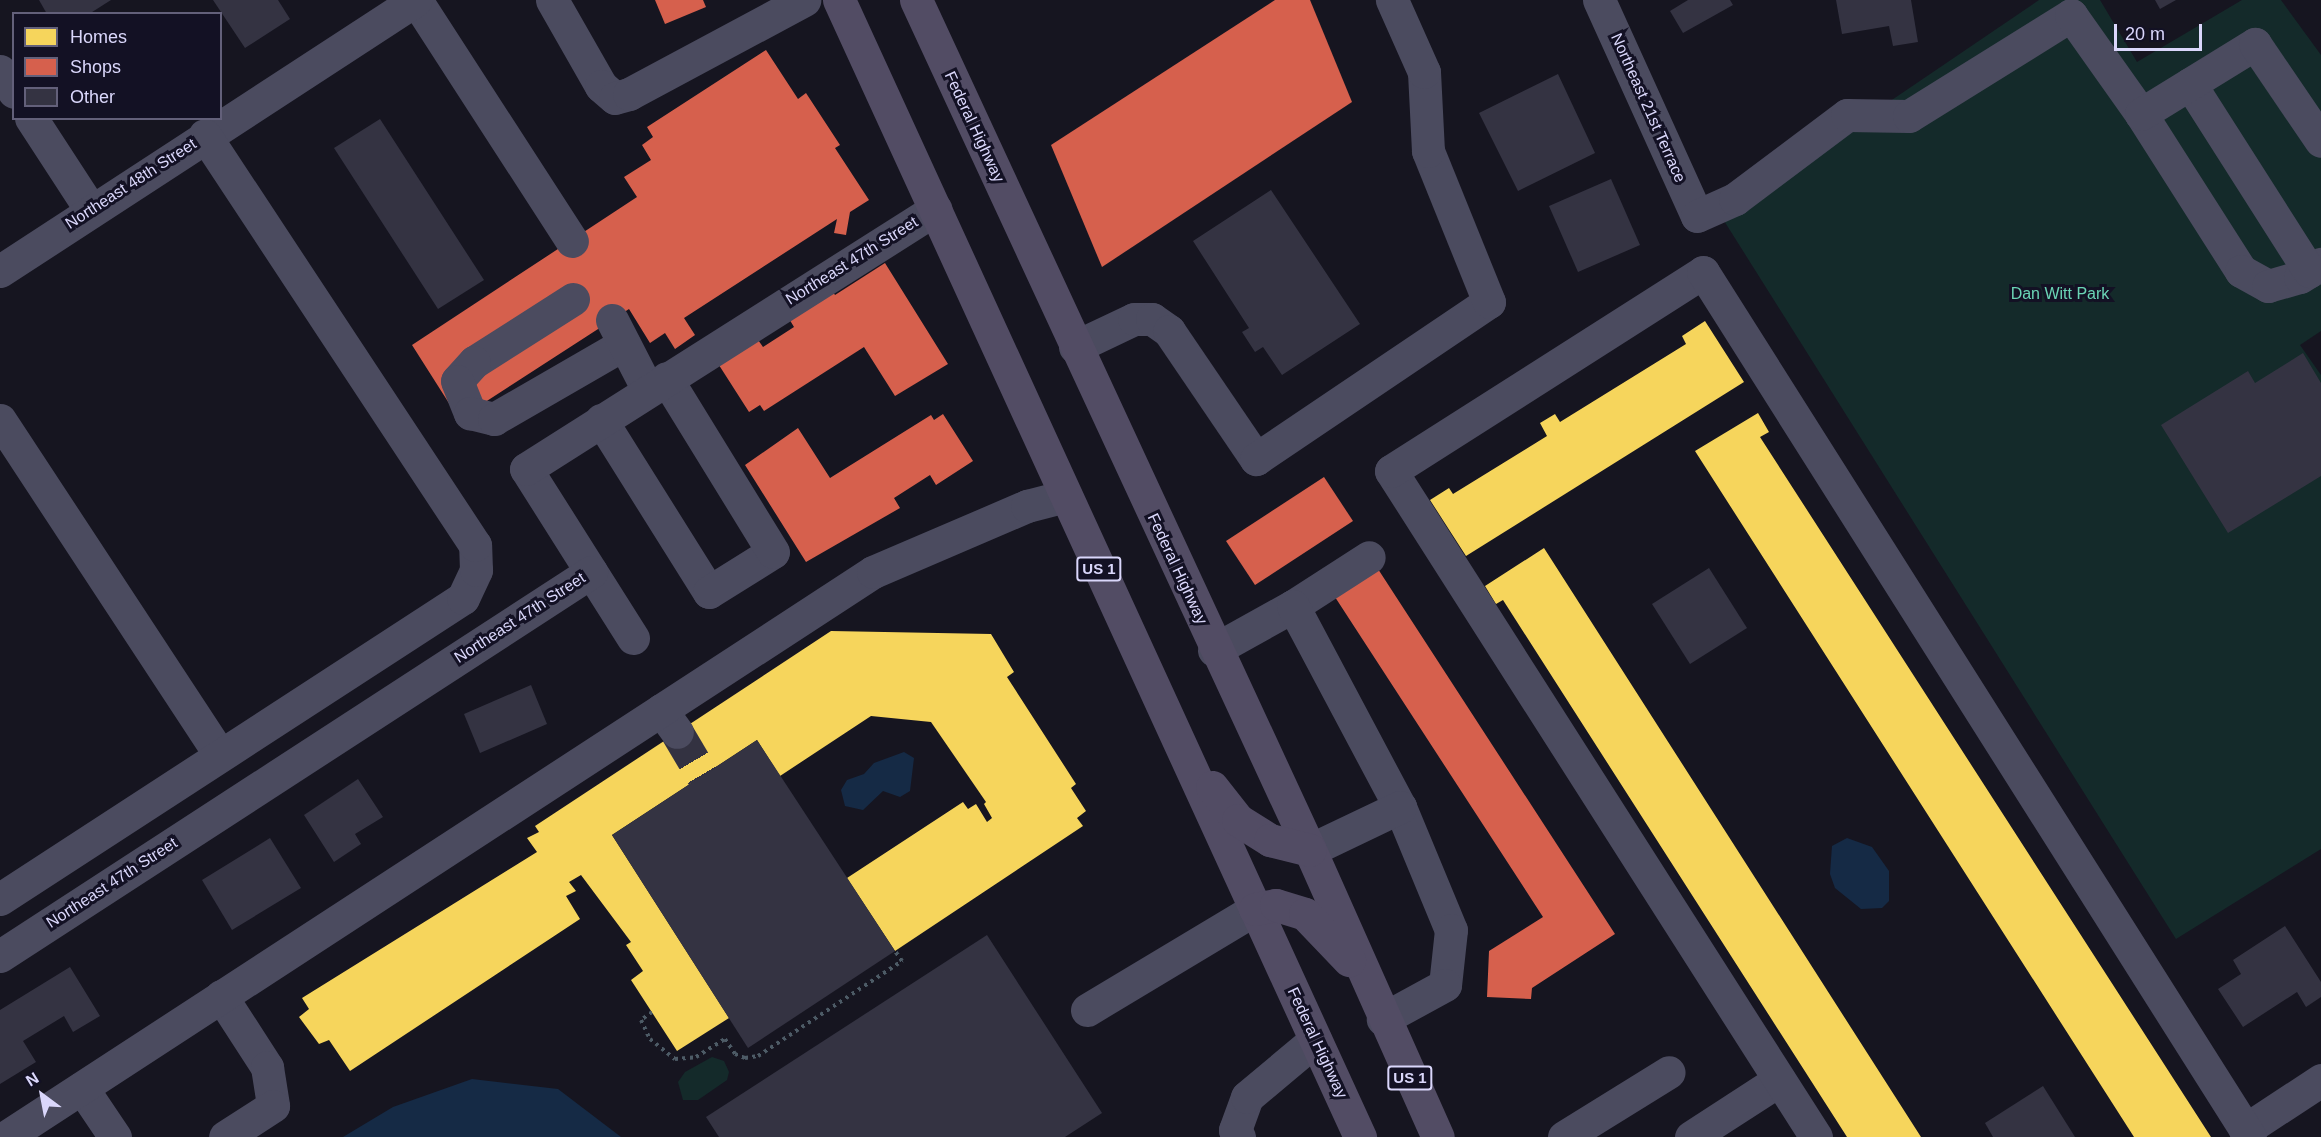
<!DOCTYPE html>
<html>
<head>
<meta charset="utf-8">
<style>
	body { margin:0 }
	#map { position:relative; width:2321px; height:1137px; overflow:hidden; background:#161520; font-family:Helvetica,sans-serif }
	div>[style] { position:absolute }
	.green>* { inset:0; background:#142a2a }
	.water>* { inset:0; background:#152a45 }
	.homes>* { inset:0; background:#f6d55c }
	.shops>* { inset:0; background:#d6604d }
	.building>* { inset:0; background:#343342 }
	.minor-tunnel>* { height:33px; margin-top:-16.5px; transform-origin:0; background:repeating-linear-gradient(90deg,#333241 0 33px,transparent 0 49px) }
	.path>* { height:4px; margin-top:-2px; transform-origin:0; background:repeating-linear-gradient(90deg,#4d5b66 0 3px,transparent 0 7.5px) }
	.minor>* { height:33px; margin:-16.5px; padding:0 16.5px; transform-origin:16.5px; border-radius:16.5px; background:#4b4b5f }
	.major>* { height:33px; margin:-16.5px; padding:0 16.5px; transform-origin:16.5px; border-radius:16.5px; background:#524c64 }
	span { translate:-50% -50%; white-space:nowrap; text-align:center; line-height:1.15; -webkit-text-stroke:6px #131124; paint-order:stroke }
	.shield-label span { padding:2px 4px; background:#131124; border:2px solid; border-radius:4px; -webkit-text-stroke-width:0 }
	.shield-label { font-size:15px; color:#dad7fb; font-weight:700 }
	.street-label { font-size:16px; color:#dad7fb }
	.park-label { font-size:16px; color:#6ad4b5 }
	.legend { position:absolute; left:12px; top:12px; width:210px; height:108px; box-sizing:border-box; background:#131124; border:2px solid #63607a; margin:0; padding:8px 10px; list-style:none; font-size:18px; color:#dad7fb }
	.legend li { display:flex; align-items:center; gap:12px; height:30px }
	.legend b { width:30px; border:2px solid #63607a }
	.north { position:absolute; left:12px; top:1065px; width:60px; height:60px; -webkit-text-stroke:4px #131124; paint-order:stroke; rotate:328deg; font-size:16px; font-weight:700; line-height:24px; text-align:center; color:#dad7fb }
	.north::after { content:''; display:block; margin:auto; width:21px; height:27px; background:#dad7fb; clip-path:polygon(50% 0,100% 100%,50% 72%,0 100%) }
	.scale { position:absolute; left:2114px; top:24px; width:88px; height:27px; box-sizing:border-box; border:3px solid #dad7fb; border-top:0; padding-left:8px; font-size:18px; line-height:21px; white-space:nowrap; color:#dad7fb; -webkit-text-stroke:4px #131124; paint-order:stroke }
</style>
</head>
<body>
<div id="map">
	<div class="green">
		<i style="clip-path:polygon(2039px 0,2100px 0,2137px 62px,2242px 0,2281px 0,2321px 55px,2321px 331px,2300px 345px,2321px 375px,2321px 849px,2176px 939px,1721px 216px)"></i>
		<i style="clip-path:polygon(712px 1057px,724px 1061px,729px 1072px,727px 1080px,698px 1100px,683px 1100px,678px 1082px,685px 1072px)"></i>
	</div>
	<div class="water">
		<i style="clip-path:polygon(904px 752px,914px 758px,910px 791px,900px 797px,883px 791px,863px 810px,845px 806px,841px 790px,847px 780px,864px 774px,874px 763px)"></i>
		<i style="clip-path:polygon(1847px 838px,1872px 847px,1889px 871px,1889px 901px,1882px 908px,1861px 909px,1835px 888px,1830px 874px,1832px 846px)"></i>
		<i style="clip-path:polygon(472px 1079px,558px 1089px,621px 1137px,343px 1137px,393px 1107px)"></i>
	</div>
	<div class="homes">
		<i style="clip-path:polygon(1705px 321px,1744px 382px,1466px 556px,1430px 500px,1449px 488px,1453px 494px,1547px 436px,1540px 423px,1555px 414px,1560px 422px,1686px 344px,1682px 336px)"></i>
		<i style="clip-path:polygon(1758px 413px,1769px 432px,1760px 437px,2211px 1137px,2134px 1137px,1695px 451px)"></i>
		<i style="clip-path:polygon(1544px 548px,1921px 1137px,1847px 1137px,1503px 600px,1496px 604px,1485px 586px)"></i>
		<i style="clip-path:polygon(831px 631px,991px 634px,1014px 672px,1007px 677px,1076px 784px,1071px 788px,1086px 811px,1077px 818px,1083px 826px,895px 951px,847px 878px,963px 802px,968px 809px,976px 804px,987px 822px,992px 818px,984px 804px,986px 802px,931px 722px,871px 716px,780px 776px,757px 740px,612px 835px,729px 1018px,677px 1051px,631px 980px,643px 971px,626px 945px,631px 942px,581px 875px,569px 882px,576px 891px,566px 896px,580px 919px,350px 1071px,329px 1040px,319px 1044px,299px 1017px,309px 1009px,302px 998px,537px 852px,527px 838px,539px 832px,535px 826px)"></i>
	</div>
	<div class="shops">
		<i style="clip-path:polygon(655px 0,703px 0,706px 7px,665px 24px)"></i>
		<i style="clip-path:polygon(1275px 0,1310px 0,1352px 102px,1102px 267px,1051px 145px)"></i>
		<i style="clip-path:polygon(766px 50px,798px 99px,806px 93px,840px 145px,835px 148px,869px 200px,850px 212px,846px 235px,834px 233px,837px 219px,684px 318px,695px 335px,675px 349px,665px 333px,650px 343px,629px 309px,459px 419px,412px 345px,637px 197px,624px 177px,651px 160px,642px 145px,653px 137px,647px 127px)"></i>
		<i style="clip-path:polygon(885px 263px,948px 364px,895px 396px,864px 347px,764px 411px,760px 405px,749px 412px,717px 362px,756px 337px,763px 347px,794px 327px,788px 317px,831px 289px,835px 295px)"></i>
		<i style="clip-path:polygon(943px 414px,973px 461px,936px 485px,930px 475px,894px 498px,900px 508px,806px 562px,745px 465px,798px 428px,830px 478px,931px 415px,934px 420px)"></i>
		<i style="clip-path:polygon(1324px 477px,1353px 521px,1255px 585px,1226px 541px)"></i>
		<i style="clip-path:polygon(1378px 569px,1615px 934px,1532px 988px,1531px 999px,1487px 997px,1489px 951px,1543px 917px,1335px 597px)"></i>
	</div>
	<div class="building">
		<i style="clip-path:polygon(39px 0,111px 0,89px 14px,47px 14px)"></i>
		<i style="clip-path:polygon(213px 0,278px 0,290px 19px,245px 48px)"></i>
		<i style="clip-path:polygon(1688px 0,1730px 0,1733px 5px,1683px 33px,1670px 11px)"></i>
		<i style="clip-path:polygon(1836px 0,1911px 0,1918px 42px,1893px 46px,1889px 26px,1842px 34px)"></i>
		<i style="clip-path:polygon(2155px 0,2176px 0,2160px 9px)"></i>
		<i style="clip-path:polygon(1558px 74px,1595px 153px,1518px 191px,1479px 113px)"></i>
		<i style="clip-path:polygon(380px 119px,484px 280px,438px 309px,334px 148px)"></i>
		<i style="clip-path:polygon(1611px 179px,1640px 245px,1578px 272px,1549px 206px)"></i>
		<i style="clip-path:polygon(1271px 190px,1360px 324px,1282px 375px,1263px 347px,1255px 352px,1242px 332px,1249px 328px,1193px 241px)"></i>
		<i style="clip-path:polygon(2303px 353px,2321px 383px,2321px 476px,2228px 533px,2161px 425px,2248px 371px,2255px 383px)"></i>
		<i style="clip-path:polygon(1709px 568px,1747px 628px,1690px 664px,1652px 604px)"></i>
		<i style="clip-path:polygon(531px 685px,547px 724px,480px 753px,464px 714px)"></i>
		<i style="clip-path:polygon(757px 740px,895px 951px,748px 1048px,612px 835px)"></i>
		<i style="clip-path:polygon(358px 779px,383px 817px,355px 834px,361px 844px,334px 862px,304px 815px)"></i>
		<i style="clip-path:polygon(270px 838px,301px 888px,232px 930px,202px 880px)"></i>
		<i style="clip-path:polygon(2285px 926px,2321px 982px,2321px 997px,2306px 1007px,2297px 992px,2243px 1027px,2218px 989px,2241px 974px,2233px 960px)"></i>
		<i style="clip-path:polygon(987px 935px,1102px 1113px,1065px 1137px,719px 1137px,706px 1117px)"></i>
		<i style="clip-path:polygon(70px 967px,100px 1016px,73px 1032px,64px 1016px,23px 1041px,36px 1062px,0 1084px,0 1010px)"></i>
		<i style="clip-path:polygon(2043px 1086px,2075px 1137px,1993px 1137px,1985px 1123px)"></i>
	</div>
	<div class="minor-tunnel">
		<i style="left:677px;top:732px;width:51px;rotate:59.4deg"></i>
	</div>
	<div class="path">
		<i style="left:652px;top:1012px;width:14px;rotate:144deg"></i>
		<i style="left:641px;top:1020px;width:21px;rotate:65deg"></i>
		<i style="left:650px;top:1039px;width:32px;rotate:39deg"></i>
		<i style="left:675px;top:1059px;width:21px;rotate:-5deg"></i>
		<i style="left:696px;top:1057px;width:34px;rotate:-32deg"></i>
		<i style="left:725px;top:1039px;width:18px;rotate:56deg"></i>
		<i style="left:735px;top:1054px;width:11px;rotate:22deg"></i>
		<i style="left:745px;top:1058px;width:13px;rotate:-9deg"></i>
		<i style="left:758px;top:1056px;width:173px;rotate:-33.4deg"></i>
		<i style="left:902px;top:961px;width:12px;rotate:-125deg"></i>
	</div>
	<div class="minor">
		<i style="left:416px;top:0;width:287px;rotate:57.1deg"></i>
		<i style="left:552px;top:0;width:99px;rotate:60.3deg"></i>
		<i style="left:601px;top:86px;width:18px;rotate:41deg"></i>
		<i style="left:615px;top:98px;width:15px;rotate:-16deg"></i>
		<i style="left:629px;top:94px;width:199px;rotate:-28.2deg"></i>
		<i style="left:1599px;top:0;width:237px;rotate:65.6deg"></i>
		<i style="left:1697px;top:216px;width:42px;rotate:-24.1deg"></i>
		<i style="left:1735px;top:199px;width:140px;rotate:-36.9deg"></i>
		<i style="left:1847px;top:115px;width:62px;rotate:0.9deg"></i>
		<i style="left:1909px;top:116px;width:191px;rotate:-31.9deg"></i>
		<i style="left:2071px;top:15px;width:121px;rotate:54.7deg"></i>
		<i style="left:2141px;top:114px;width:186px;rotate:57.5deg"></i>
		<i style="left:2241px;top:271px;width:31px;rotate:29deg"></i>
		<i style="left:2268px;top:286px;width:33px;rotate:-16deg"></i>
		<i style="left:2300px;top:277px;width:25px;rotate:-32deg"></i>
		<i style="left:0;top:71px;width:25px;rotate:56deg"></i>
		<i style="left:2190px;top:84px;width:222px;rotate:57.5deg"></i>
		<i style="left:2141px;top:114px;width:134px;rotate:-31.6deg"></i>
		<i style="left:2255px;top:44px;width:117px;rotate:55.8deg"></i>
		<i style="left:31px;top:118px;width:110px;rotate:56.9deg"></i>
		<i style="left:0;top:271px;width:496px;rotate:-33.1deg"></i>
		<i style="left:573px;top:299px;width:117px;rotate:147.5deg"></i>
		<i style="left:474px;top:362px;width:25px;rotate:132deg"></i>
		<i style="left:457px;top:381px;width:35px;rotate:68deg"></i>
		<i style="left:470px;top:413px;width:25px;rotate:14deg"></i>
		<i style="left:494px;top:419px;width:150px;rotate:-30deg"></i>
		<i style="left:612px;top:320px;width:79px;rotate:62.8deg"></i>
		<i style="left:1075px;top:347px;width:65px;rotate:-25.4deg"></i>
		<i style="left:1134px;top:319px;width:18px"></i>
		<i style="left:1152px;top:319px;width:21px;rotate:35deg"></i>
		<i style="left:1169px;top:331px;width:155px;rotate:55.8deg"></i>
		<i style="left:1256px;top:459px;width:281px;rotate:-34deg"></i>
		<i style="left:1489px;top:302px;width:163px;rotate:-112deg"></i>
		<i style="left:1428px;top:151px;width:79px;rotate:-92.9deg"></i>
		<i style="left:1424px;top:72px;width:79px;rotate:-114deg"></i>
		<i style="left:0;top:420px;width:399px;rotate:56.7deg"></i>
		<i style="left:601px;top:420px;width:203px;rotate:57.9deg"></i>
		<i style="left:709px;top:592px;width:75px;rotate:-32deg"></i>
		<i style="left:773px;top:552px;width:204px;rotate:-121.6deg"></i>
		<i style="left:1293px;top:606px;width:90px;rotate:-32.8deg"></i>
		<i style="left:633px;top:638px;width:200px;rotate:-122.3deg"></i>
		<i style="left:526px;top:469px;width:485px;rotate:-32.4deg"></i>
		<i style="left:1214px;top:650px;width:90px;rotate:-29.1deg"></i>
		<i style="left:1293px;top:606px;width:228px;rotate:62deg"></i>
		<i style="left:1400px;top:807px;width:133px;rotate:67.5deg"></i>
		<i style="left:1451px;top:930px;width:55px;rotate:96.2deg"></i>
		<i style="left:1445px;top:985px;width:71px;rotate:151.3deg"></i>
		<i style="left:661px;top:710px;width:27px;rotate:54deg"></i>
		<i style="left:1310px;top:850px;width:100px;rotate:-25.5deg"></i>
		<i style="left:0;top:899px;width:552px;rotate:-33.03deg"></i>
		<i style="left:463px;top:598px;width:31px;rotate:-65deg"></i>
		<i style="left:476px;top:570px;width:25px;rotate:-92deg"></i>
		<i style="left:475px;top:545px;width:491px;rotate:-123.4deg"></i>
		<i style="left:0;top:956px;width:705px;rotate:-33.01deg"></i>
		<i style="left:221px;top:996px;width:85px;rotate:57.1deg"></i>
		<i style="left:267px;top:1067px;width:39px;rotate:81deg"></i>
		<i style="left:273px;top:1106px;width:57px;rotate:147.1deg"></i>
		<i style="left:1087px;top:1010px;width:196px;rotate:-31deg"></i>
		<i style="left:82px;top:1088px;width:59px;rotate:56deg"></i>
		<i style="left:2245px;top:1130px;width:91px;rotate:-33.3deg"></i>
		<i style="left:6px;top:1137px;width:1035px;rotate:-33.09deg"></i>
		<i style="left:873px;top:572px;width:168px;rotate:-23.2deg"></i>
		<i style="left:1027px;top:506px;width:40px;rotate:-14.4deg"></i>
		<i style="left:1239px;top:1137px;width:8px;rotate:-120deg"></i>
		<i style="left:1235px;top:1130px;width:35px;rotate:-70deg"></i>
		<i style="left:1247px;top:1097px;width:89px;rotate:-40deg"></i>
		<i style="left:1564px;top:1137px;width:123px;rotate:-31.8deg"></i>
		<i style="left:1691px;top:1137px;width:105px;rotate:-32.9deg"></i>
		<i style="left:1816px;top:1137px;width:790px;rotate:-122.54deg"></i>
		<i style="left:1391px;top:471px;width:370px;rotate:-32.5deg"></i>
		<i style="left:1703px;top:272px;width:1023px;rotate:57.69deg"></i>
	</div>
	<div class="major">
		<i style="left:839px;top:0;width:1251px;rotate:65.38deg"></i>
		<i style="left:916px;top:0;width:937px;rotate:65.13deg"></i>
		<i style="left:1310px;top:850px;width:314px;rotate:66deg"></i>
		<i style="left:1212px;top:787px;width:42px;rotate:51.8deg"></i>
		<i style="left:1238px;top:820px;width:38px;rotate:32deg"></i>
		<i style="left:1270px;top:840px;width:41px;rotate:14deg"></i>
		<i style="left:1255px;top:909px;width:21px;rotate:-11deg"></i>
		<i style="left:1276px;top:905px;width:30px;rotate:17deg"></i>
		<i style="left:1305px;top:914px;width:64px;rotate:46.3deg"></i>
	</div>
	<div class="shield-label">
		<span style="left:1099px;top:569px">US 1</span>
		<span style="left:1410px;top:1078px">US 1</span>
	</div>
	<div class="street-label">
		<span style="left:1648px;top:108px;rotate:66deg">Northeast 21st Terrace</span>
		<span style="left:974px;top:127px;rotate:65deg">Federal Highway</span>
		<span style="left:131px;top:184px;rotate:-33deg">Northeast 48th Street</span>
		<span style="left:852px;top:261px;rotate:-32deg">Northeast 47th Street</span>
		<span style="left:1177px;top:569px;rotate:65deg">Federal Highway</span>
		<span style="left:520px;top:618px;rotate:-33deg">Northeast 47th Street</span>
		<span style="left:112px;top:883px;rotate:-33deg">Northeast 47th Street</span>
		<span style="left:1317px;top:1043px;rotate:65deg">Federal Highway</span>
	</div>
	<div class="park-label">
		<span style="left:2060px;top:294px">Dan Witt Park</span>
	</div>
	<ul class="legend">
	<li><b style="height:16px;background:#f6d55c"></b>Homes</li>
	<li><b style="height:16px;background:#d6604d"></b>Shops</li>
	<li><b style="height:16px;background:#343342"></b>Other</li>
	</ul>
	<div class="north">N</div>
	<div class="scale">20 m</div>
</div>
</body>
</html>
